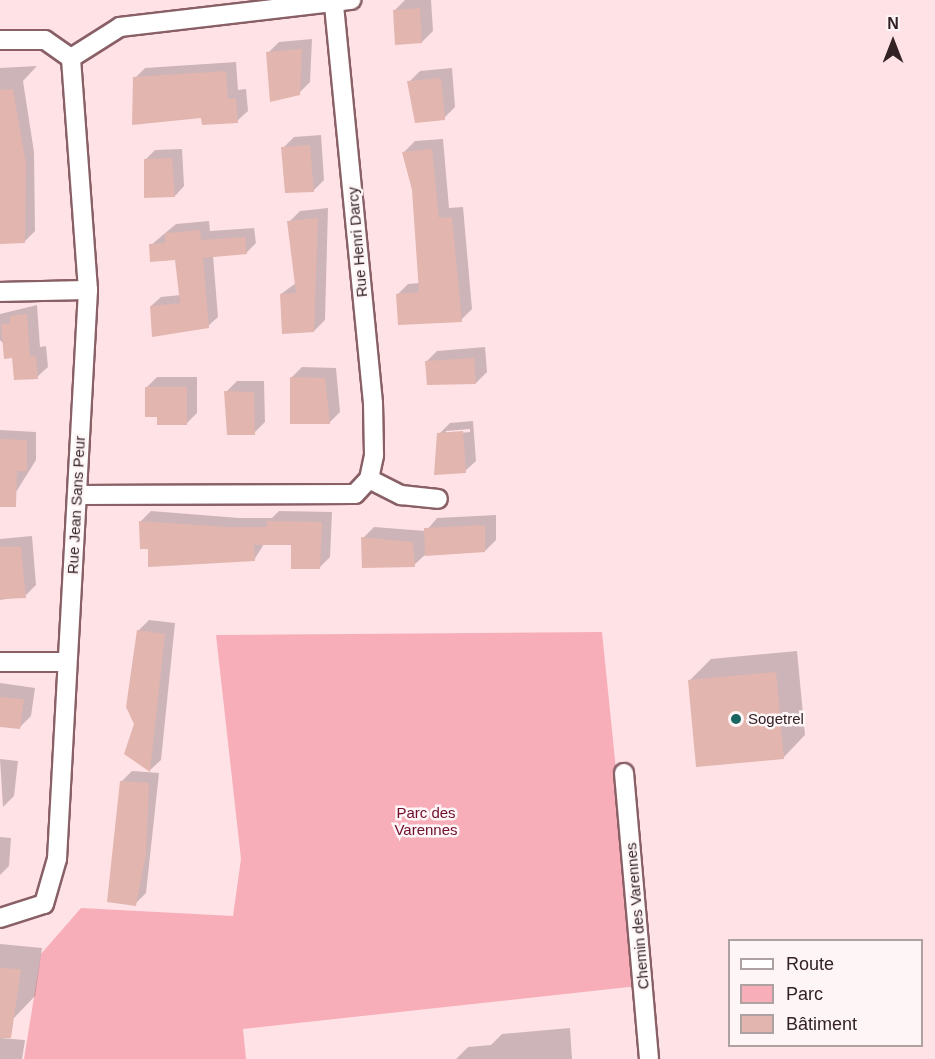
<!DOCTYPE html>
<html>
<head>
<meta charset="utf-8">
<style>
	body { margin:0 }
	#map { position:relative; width:935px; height:1059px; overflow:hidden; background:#ffe2e6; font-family:Arial,sans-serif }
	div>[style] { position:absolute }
	.green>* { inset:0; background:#f7aeb9 }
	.shadow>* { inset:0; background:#0003 }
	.building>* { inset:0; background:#e2b5ae }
	.roads { filter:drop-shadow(2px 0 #886066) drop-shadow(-2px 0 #886066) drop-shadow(0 2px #886066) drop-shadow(0 -2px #886066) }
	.street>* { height:18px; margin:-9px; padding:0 9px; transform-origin:9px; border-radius:9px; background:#fff }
	.dots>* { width:16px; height:16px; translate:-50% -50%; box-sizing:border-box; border:3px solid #fef5f6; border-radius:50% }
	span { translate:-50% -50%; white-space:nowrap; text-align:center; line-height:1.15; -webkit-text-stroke:5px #fef5f6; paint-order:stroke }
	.street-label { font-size:15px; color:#332225 }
	.poi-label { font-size:15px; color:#332225 }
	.left { translate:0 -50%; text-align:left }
	.park-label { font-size:15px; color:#6f0e2d }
	.legend { position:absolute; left:728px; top:939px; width:195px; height:108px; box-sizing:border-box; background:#fef5f6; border:2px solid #ada1a2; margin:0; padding:8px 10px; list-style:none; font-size:18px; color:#332225 }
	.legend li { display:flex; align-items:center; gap:12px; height:30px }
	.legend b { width:30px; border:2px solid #ada1a2 }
	.north { position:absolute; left:863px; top:12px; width:60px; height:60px; -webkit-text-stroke:4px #fef5f6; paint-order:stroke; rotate:0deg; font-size:16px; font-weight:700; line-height:24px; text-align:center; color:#332225 }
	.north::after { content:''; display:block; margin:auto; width:21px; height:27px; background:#332225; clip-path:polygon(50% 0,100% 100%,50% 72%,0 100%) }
</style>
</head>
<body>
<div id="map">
	<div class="green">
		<i style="clip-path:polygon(602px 632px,638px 986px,243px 1029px,246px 1059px,24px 1059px,41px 954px,81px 908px,233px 916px,241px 859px,216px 635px)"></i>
	</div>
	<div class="shadow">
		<i style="clip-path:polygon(405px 0,431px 0,433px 31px,422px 42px,394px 11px)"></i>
		<i style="clip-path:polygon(312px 39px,310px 82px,299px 93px,268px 53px,279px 42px)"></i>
		<i style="clip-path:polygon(236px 62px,238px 90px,246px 89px,248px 111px,237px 121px,202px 116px,135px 78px,145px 68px)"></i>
		<i style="clip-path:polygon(37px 66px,23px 81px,34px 152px,35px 231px,24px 242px,0 242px,0 68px)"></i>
		<i style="clip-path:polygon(452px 68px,455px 107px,444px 118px,409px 82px,420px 71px)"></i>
		<i style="clip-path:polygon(321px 135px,324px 180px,313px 191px,283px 148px,294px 137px)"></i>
		<i style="clip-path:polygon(443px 139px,449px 208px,463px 207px,472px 309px,461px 320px,397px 295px,408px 284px,420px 283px,414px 189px,404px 152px,415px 141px)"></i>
		<i style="clip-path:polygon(182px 149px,184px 186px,175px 196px,146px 159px,155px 150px)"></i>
		<i style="clip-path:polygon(328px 208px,325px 320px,314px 331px,281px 294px,296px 283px,289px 222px,300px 211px)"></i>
		<i style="clip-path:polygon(209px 221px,210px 231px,254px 228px,256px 243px,246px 253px,213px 256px,218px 317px,208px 326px,151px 306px,161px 297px,181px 295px,176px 258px,151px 245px,176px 224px)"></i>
		<i style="clip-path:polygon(37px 305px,40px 347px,46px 346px,48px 367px,37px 377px,0 340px,0 314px)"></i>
		<i style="clip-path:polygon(485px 347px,487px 372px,476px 383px,426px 362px,437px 351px)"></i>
		<i style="clip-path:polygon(302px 367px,336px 368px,340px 412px,329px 423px,291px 378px)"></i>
		<i style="clip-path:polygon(157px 377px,197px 377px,197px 413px,186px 424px,159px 415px,147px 387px)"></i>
		<i style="clip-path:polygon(237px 381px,264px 381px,265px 422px,254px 433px,226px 392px)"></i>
		<i style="clip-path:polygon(evenodd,473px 421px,476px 461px,465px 471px,439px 434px,450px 423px,473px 421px,470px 429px,470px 432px,446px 434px,446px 431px,470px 429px)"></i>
		<i style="clip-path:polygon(0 430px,36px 432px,36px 460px,16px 492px,0 491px)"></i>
		<i style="clip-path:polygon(151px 511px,239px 518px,272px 518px,279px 511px,332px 512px,330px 557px,320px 567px,292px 543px,264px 544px,254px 560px,149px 547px,141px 521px)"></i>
		<i style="clip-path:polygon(496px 515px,496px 540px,485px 551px,427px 553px,414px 565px,363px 538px,374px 527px,426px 531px,437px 518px)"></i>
		<i style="clip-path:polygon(32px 536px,36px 585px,25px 596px,0 600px,0 539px)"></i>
		<i style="clip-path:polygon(149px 620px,175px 623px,161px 760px,150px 770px,136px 724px,138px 631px)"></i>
		<i style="clip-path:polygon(797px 651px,805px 735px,784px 757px,689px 681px,711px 659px)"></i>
		<i style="clip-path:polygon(0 683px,35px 688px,31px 716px,20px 727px,0 725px)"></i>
		<i style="clip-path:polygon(0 759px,18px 761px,14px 796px,3px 807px)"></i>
		<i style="clip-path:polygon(132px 771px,159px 773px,146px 893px,135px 904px,121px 782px)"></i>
		<i style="clip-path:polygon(0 837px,11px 838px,9px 866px,0 875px)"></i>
		<i style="clip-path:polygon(0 944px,42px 948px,35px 996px,14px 1018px,0 1015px)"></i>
		<i style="clip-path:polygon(570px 1028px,572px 1059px,456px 1059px,468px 1047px,491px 1045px,502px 1034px)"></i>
		<i style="clip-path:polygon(0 1038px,25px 1040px,22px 1059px,0 1059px)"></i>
	</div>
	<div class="building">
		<i style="clip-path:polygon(420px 8px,422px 43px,395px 45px,393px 10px)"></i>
		<i style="clip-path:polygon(302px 49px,300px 95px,270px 102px,266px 52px)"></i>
		<i style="clip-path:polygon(226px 71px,228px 99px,236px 98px,238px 123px,202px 125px,201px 118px,132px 125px,133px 77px)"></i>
		<i style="clip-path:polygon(441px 78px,445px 120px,415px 123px,407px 81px)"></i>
		<i style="clip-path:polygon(13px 89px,26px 164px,25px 243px,0 244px,0 90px)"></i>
		<i style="clip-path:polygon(310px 145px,314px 192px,285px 193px,281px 147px)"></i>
		<i style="clip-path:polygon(432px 149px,439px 218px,452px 217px,462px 322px,398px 325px,396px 294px,419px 292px,412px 190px,402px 152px)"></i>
		<i style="clip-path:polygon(172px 158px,175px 197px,144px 198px,144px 159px)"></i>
		<i style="clip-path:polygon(318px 218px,314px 332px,282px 334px,280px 294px,296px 293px,287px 221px)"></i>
		<i style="clip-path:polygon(200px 230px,201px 240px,245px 237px,247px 254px,203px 258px,209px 328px,152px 337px,150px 306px,180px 303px,175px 260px,150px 262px,149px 244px,165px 243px,165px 233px)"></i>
		<i style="clip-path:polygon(27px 314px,30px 357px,36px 356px,38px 379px,14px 380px,12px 358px,4px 359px,1px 324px,10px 323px,10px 316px)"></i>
		<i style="clip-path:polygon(474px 358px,476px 384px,427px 385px,425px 361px)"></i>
		<i style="clip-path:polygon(290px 377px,325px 378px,330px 424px,290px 424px)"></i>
		<i style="clip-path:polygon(145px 387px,187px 387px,187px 425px,157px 425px,157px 417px,145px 417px)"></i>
		<i style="clip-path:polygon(224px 391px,254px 392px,255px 435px,227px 435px)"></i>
		<i style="clip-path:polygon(463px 431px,466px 473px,434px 475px,437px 433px)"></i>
		<i style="clip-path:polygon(0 439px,27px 440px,27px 471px,17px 471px,16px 507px,0 507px)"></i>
		<i style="clip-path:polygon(139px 521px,228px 527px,267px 527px,267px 521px,322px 522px,320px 569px,291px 569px,291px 545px,254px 545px,255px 561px,148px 567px,148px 549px,140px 549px)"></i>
		<i style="clip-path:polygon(485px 525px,485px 552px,425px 556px,424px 528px)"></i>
		<i style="clip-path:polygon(361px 537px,413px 542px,415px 567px,362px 568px)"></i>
		<i style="clip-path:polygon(0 547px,21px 547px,26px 598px,0 599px)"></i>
		<i style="clip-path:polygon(137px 630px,165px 634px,150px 772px,124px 754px,134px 724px,126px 707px)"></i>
		<i style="clip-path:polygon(776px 672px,784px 759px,696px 767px,688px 680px)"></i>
		<i style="clip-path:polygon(0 697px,24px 699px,20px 729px,0 727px)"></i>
		<i style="clip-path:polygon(120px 781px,149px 783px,146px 855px,136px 906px,107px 902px)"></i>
		<i style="clip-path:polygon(0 968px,21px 969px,11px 1038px,0 1038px)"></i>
	</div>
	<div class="roads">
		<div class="street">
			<i style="left:0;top:40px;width:45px"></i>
			<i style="left:45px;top:40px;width:32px;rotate:35deg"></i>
			<i style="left:71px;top:58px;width:58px;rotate:-32.3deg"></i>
			<i style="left:120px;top:27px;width:233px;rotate:-6.7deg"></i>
			<i style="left:0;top:292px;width:88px;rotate:-1.3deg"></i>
			<i style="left:369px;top:479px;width:36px;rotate:27deg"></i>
			<i style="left:401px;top:495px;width:37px;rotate:6deg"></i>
			<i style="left:77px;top:495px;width:278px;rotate:-0.2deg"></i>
			<i style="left:355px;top:494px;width:21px;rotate:-47deg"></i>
			<i style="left:369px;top:479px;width:25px;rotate:-78deg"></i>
			<i style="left:374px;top:455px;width:52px;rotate:-91.1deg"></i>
			<i style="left:373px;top:403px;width:400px;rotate:-95.6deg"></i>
			<i style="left:0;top:662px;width:67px"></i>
			<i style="left:624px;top:773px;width:287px;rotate:85deg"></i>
			<i style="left:0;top:918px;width:46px;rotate:-17.7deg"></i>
			<i style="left:44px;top:904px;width:47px;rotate:-73.9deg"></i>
			<i style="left:57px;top:859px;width:570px;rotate:-86.88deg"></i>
			<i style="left:88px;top:290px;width:233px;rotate:-94.2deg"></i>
		</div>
	</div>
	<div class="dots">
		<i style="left:736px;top:719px;background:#186561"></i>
	</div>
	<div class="street-label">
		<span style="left:357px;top:242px;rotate:-95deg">Rue Henri Darcy</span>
		<span style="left:76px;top:505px;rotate:-87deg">Rue Jean Sans Peur</span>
		<span style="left:637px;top:916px;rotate:-95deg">Chemin des Varennes</span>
	</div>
	<div class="poi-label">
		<span class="left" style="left:748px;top:719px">Sogetrel</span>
	</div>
	<div class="park-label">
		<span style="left:426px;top:821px">Parc des<br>Varennes</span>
	</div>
	<ul class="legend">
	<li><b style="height:8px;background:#fff"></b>Route</li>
	<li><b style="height:16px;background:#f7aeb9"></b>Parc</li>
	<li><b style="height:16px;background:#e2b5ae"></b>Bâtiment</li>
	</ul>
	<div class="north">N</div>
</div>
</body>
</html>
